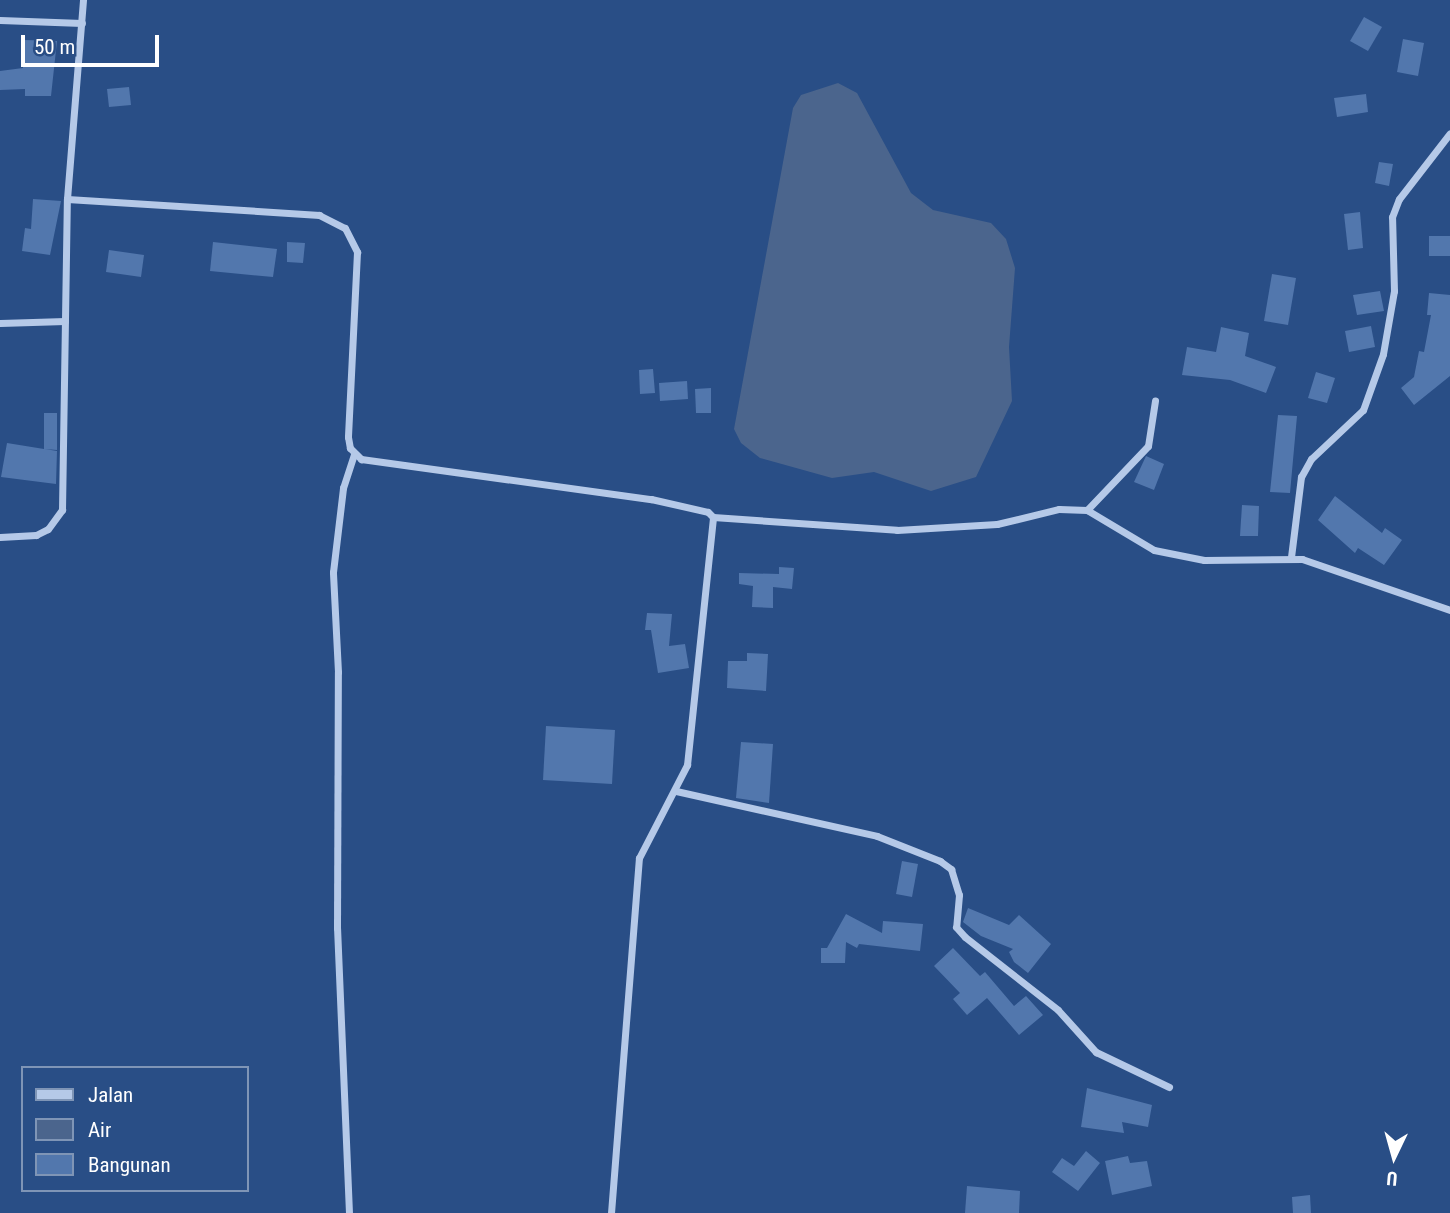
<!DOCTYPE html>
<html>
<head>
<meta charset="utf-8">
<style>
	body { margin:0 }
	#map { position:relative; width:1450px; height:1213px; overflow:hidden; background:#294e86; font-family:"Roboto Condensed",sans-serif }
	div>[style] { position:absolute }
	.water>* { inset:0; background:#4b658d }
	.building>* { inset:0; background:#5277ad }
	.street>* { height:7px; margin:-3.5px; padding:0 3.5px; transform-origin:3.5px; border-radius:3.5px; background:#b5c9e8 }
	span { translate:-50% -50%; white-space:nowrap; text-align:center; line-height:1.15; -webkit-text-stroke:6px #294e86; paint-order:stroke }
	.legend { position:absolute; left:21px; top:1066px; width:228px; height:126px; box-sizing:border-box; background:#294e86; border:2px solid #7f95b6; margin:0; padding:9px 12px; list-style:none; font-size:21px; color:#fff }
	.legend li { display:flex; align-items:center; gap:14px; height:35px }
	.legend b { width:35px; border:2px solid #7f95b6 }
	.north { position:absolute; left:1359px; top:1122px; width:70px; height:70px; -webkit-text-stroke:5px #294e86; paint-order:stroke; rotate:185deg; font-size:19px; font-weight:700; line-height:28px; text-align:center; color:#fff }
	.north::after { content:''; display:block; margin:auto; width:24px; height:32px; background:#fff; clip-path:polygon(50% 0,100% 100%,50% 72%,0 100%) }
	.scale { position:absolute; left:21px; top:35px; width:138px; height:32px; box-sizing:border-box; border:4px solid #fff; border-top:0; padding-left:9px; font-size:21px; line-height:24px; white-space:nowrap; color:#fff; -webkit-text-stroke:5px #294e86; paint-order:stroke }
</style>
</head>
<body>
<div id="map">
	<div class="water">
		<i style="clip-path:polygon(838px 83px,857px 93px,911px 193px,933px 210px,991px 223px,1006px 239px,1015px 268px,1009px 347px,1012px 401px,976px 477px,931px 491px,874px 472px,832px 478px,760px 458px,741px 443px,734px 429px,793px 108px,801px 95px)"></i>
	</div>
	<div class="building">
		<i style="clip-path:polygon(1364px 17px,1382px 27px,1368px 51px,1350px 41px)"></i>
		<i style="clip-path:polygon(1403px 39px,1424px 43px,1418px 76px,1397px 72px)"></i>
		<i style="clip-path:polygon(24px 40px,57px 41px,51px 96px,25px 96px,25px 89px,0 90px,0 71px,23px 68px)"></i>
		<i style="clip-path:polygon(129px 87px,131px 105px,109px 107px,107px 89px)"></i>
		<i style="clip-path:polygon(1366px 94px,1368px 112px,1337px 117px,1334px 98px)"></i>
		<i style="clip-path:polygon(1379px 162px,1393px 164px,1389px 186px,1375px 183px)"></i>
		<i style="clip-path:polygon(33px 199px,61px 201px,50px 255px,22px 251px,25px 228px,31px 229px)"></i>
		<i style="clip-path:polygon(1360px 212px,1363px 248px,1348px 250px,1344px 214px)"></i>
		<i style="clip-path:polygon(1429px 236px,1450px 236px,1450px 256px,1429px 256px)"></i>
		<i style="clip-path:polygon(213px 242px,277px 249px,273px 277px,210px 271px)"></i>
		<i style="clip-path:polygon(287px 242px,305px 243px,303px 263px,287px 262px)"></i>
		<i style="clip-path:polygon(109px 250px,144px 255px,141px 277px,106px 272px)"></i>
		<i style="clip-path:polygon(1272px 274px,1296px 278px,1288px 325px,1264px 321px)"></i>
		<i style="clip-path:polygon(1380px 291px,1384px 311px,1357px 315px,1353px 295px)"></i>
		<i style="clip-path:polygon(1429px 293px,1450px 295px,1450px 376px,1414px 405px,1401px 388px,1414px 377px,1419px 351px,1424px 352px,1431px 315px,1427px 315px)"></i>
		<i style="clip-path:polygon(1371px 326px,1375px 347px,1349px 352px,1345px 331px)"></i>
		<i style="clip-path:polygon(1221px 327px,1249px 333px,1245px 356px,1276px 367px,1266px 393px,1230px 380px,1182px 375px,1187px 347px,1216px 352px)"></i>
		<i style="clip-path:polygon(653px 369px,655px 393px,640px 394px,639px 370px)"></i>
		<i style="clip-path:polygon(1316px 372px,1335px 378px,1327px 403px,1308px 398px)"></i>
		<i style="clip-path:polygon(687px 381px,688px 399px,660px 401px,659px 383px)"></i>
		<i style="clip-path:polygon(711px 388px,711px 413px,696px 413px,695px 389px)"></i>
		<i style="clip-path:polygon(44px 413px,57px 413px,57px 450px,45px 449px,57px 451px,56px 484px,1px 477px,7px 443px,44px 449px)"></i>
		<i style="clip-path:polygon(1278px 415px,1297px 416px,1290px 493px,1270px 492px)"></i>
		<i style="clip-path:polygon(1146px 456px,1164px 464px,1154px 490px,1134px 482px)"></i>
		<i style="clip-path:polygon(1335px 496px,1382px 533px,1385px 528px,1402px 540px,1384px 565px,1358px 548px,1355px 553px,1318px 520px)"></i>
		<i style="clip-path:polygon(1242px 505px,1259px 506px,1258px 536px,1240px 536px)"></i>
		<i style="clip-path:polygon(779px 567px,794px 568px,792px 589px,773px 587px,773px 608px,752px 607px,753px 586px,739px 584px,739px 573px,779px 574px)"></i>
		<i style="clip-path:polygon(647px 613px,672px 614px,669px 646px,685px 644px,689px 668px,658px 673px,651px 630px,645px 630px)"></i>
		<i style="clip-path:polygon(747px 653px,768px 654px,766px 691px,727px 688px,728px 661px,747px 661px)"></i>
		<i style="clip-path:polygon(546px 726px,615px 730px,612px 784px,543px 780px)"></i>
		<i style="clip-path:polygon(741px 742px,773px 744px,769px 803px,736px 798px)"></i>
		<i style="clip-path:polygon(902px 861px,918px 864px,912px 897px,896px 894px)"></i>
		<i style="clip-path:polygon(968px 908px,1009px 925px,1019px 915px,1051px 944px,1028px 973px,1014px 962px,1009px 952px,1013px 949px,981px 936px,963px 922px)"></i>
		<i style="clip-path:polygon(846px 914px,882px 933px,883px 921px,923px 924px,920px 951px,859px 944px,857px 948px,846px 942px,845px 963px,821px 963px,821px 948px,827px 948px)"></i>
		<i style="clip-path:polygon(953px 948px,980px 976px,985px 972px,1014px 1006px,1026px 996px,1043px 1015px,1019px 1035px,987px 998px,967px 1015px,953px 999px,960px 993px,934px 966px)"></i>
		<i style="clip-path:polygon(1087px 1088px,1152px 1105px,1148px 1127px,1122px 1122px,1124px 1133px,1081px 1127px)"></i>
		<i style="clip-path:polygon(1086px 1151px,1100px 1163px,1078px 1191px,1052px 1172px,1062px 1158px,1074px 1166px)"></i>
		<i style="clip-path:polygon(1128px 1156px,1130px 1163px,1147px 1161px,1152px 1186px,1112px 1195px,1105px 1161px)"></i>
		<i style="clip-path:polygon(967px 1186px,1020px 1191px,1019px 1213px,965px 1213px)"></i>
		<i style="clip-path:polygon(1310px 1195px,1311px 1213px,1293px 1213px,1292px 1197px)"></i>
	</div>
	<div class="street">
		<i style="left:83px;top:0;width:200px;rotate:94.6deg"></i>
		<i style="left:67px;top:199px;width:253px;rotate:3.6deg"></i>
		<i style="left:319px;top:215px;width:29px;rotate:27deg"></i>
		<i style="left:345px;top:228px;width:27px;rotate:63deg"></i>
		<i style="left:357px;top:252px;width:185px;rotate:92.8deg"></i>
		<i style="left:348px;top:437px;width:11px;rotate:80deg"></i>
		<i style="left:350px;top:448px;width:16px;rotate:45deg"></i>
		<i style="left:361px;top:459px;width:293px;rotate:7.9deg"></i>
		<i style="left:651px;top:499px;width:58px;rotate:12.8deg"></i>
		<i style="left:708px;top:512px;width:7px;rotate:45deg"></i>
		<i style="left:713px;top:517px;width:184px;rotate:4deg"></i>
		<i style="left:897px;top:530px;width:100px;rotate:-3.4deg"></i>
		<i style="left:997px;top:524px;width:64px;rotate:-13.6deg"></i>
		<i style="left:1059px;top:509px;width:28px;rotate:2deg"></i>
		<i style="left:1087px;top:510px;width:78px;rotate:30.8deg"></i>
		<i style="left:1154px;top:550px;width:51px;rotate:11.3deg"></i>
		<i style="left:1204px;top:560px;width:98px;rotate:-0.6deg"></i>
		<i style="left:1302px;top:559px;width:157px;rotate:19deg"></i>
		<i style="left:0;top:20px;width:82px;rotate:2.1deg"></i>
		<i style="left:0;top:323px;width:65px;rotate:-1.8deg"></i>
		<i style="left:1087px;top:510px;width:88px;rotate:-46.4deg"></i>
		<i style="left:1148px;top:446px;width:46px;rotate:-81.2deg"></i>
		<i style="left:0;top:537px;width:36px;rotate:-3deg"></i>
		<i style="left:36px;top:535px;width:13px;rotate:-27deg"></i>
		<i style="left:48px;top:529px;width:24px;rotate:-54deg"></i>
		<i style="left:62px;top:510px;width:311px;rotate:-89.1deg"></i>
		<i style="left:1291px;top:557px;width:81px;rotate:-82.9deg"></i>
		<i style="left:1301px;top:477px;width:21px;rotate:-61deg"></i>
		<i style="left:1311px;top:459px;width:71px;rotate:-43.3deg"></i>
		<i style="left:1363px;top:410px;width:59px;rotate:-70.3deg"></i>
		<i style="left:1383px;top:354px;width:64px;rotate:-80.1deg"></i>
		<i style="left:1394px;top:291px;width:74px;rotate:-91.5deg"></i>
		<i style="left:1392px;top:217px;width:19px;rotate:-69deg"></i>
		<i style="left:1399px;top:199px;width:83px;rotate:-52.3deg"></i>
		<i style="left:676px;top:791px;width:206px;rotate:12.6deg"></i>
		<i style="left:877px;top:836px;width:68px;rotate:21.6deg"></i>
		<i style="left:940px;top:861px;width:14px;rotate:36deg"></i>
		<i style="left:951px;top:869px;width:27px;rotate:73deg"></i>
		<i style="left:959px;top:895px;width:32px;rotate:95deg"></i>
		<i style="left:956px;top:927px;width:13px;rotate:48deg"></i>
		<i style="left:965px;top:937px;width:118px;rotate:38.1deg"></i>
		<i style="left:1058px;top:1010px;width:57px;rotate:47.9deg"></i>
		<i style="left:1096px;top:1052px;width:81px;rotate:25.6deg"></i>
		<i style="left:349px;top:1213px;width:285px;rotate:-92.4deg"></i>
		<i style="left:337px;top:928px;width:256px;rotate:-89.8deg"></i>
		<i style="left:338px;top:672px;width:100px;rotate:-92.9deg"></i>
		<i style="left:333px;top:572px;width:85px;rotate:-83.2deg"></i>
		<i style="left:343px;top:488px;width:35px;rotate:-72deg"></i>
		<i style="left:611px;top:1213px;width:356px;rotate:-85.5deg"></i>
		<i style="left:639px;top:858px;width:105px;rotate:-62.7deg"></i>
		<i style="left:687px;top:765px;width:249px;rotate:-84deg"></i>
	</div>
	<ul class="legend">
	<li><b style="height:9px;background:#b5c9e8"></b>Jalan</li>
	<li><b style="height:19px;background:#4b658d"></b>Air</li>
	<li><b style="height:19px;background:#5277ad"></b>Bangunan</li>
	</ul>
	<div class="north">U</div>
	<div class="scale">50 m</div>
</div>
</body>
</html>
